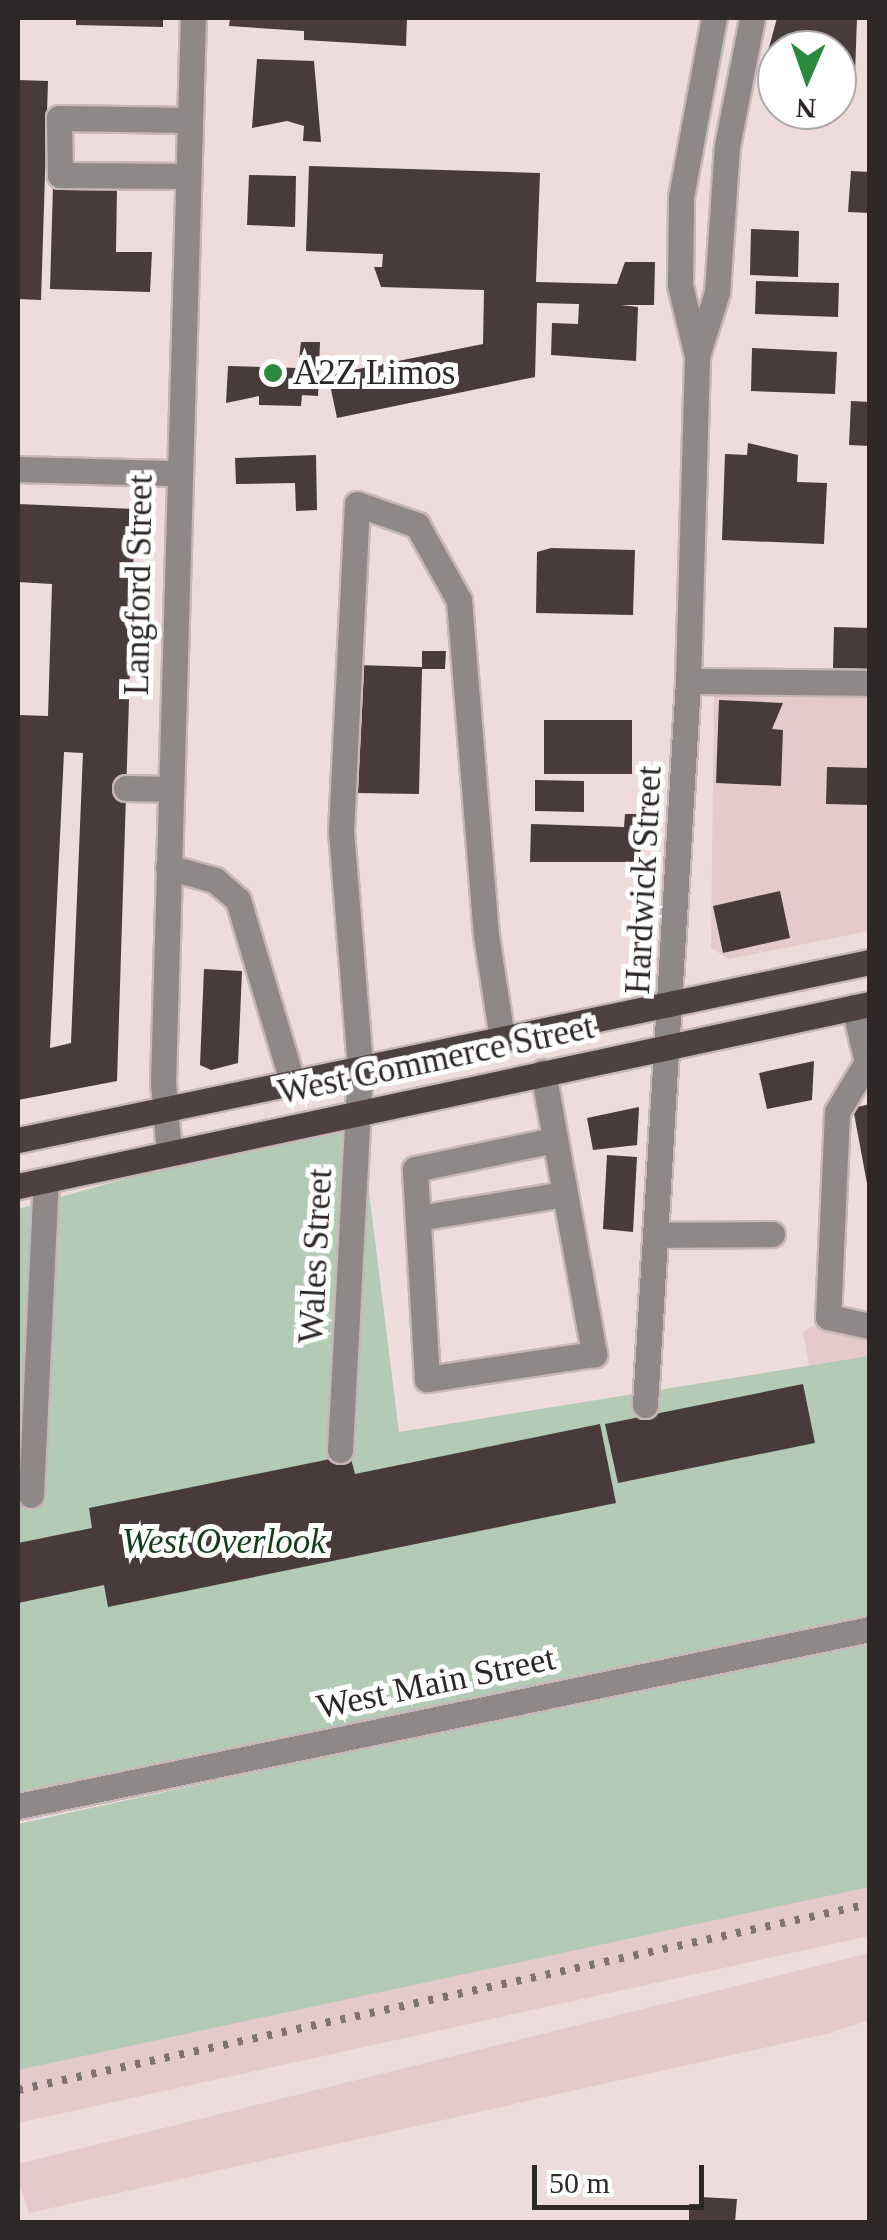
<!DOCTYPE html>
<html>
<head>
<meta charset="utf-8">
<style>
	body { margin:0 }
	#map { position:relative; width:887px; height:2240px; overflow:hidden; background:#eedbdc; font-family:Georgia,serif }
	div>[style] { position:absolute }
	.built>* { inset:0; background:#e4cacb }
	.green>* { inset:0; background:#b3cab5 }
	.building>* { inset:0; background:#493b3b }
	.roads { filter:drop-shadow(2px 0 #c8b7b8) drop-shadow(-2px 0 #c8b7b8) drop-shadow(0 2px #c8b7b8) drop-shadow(0 -2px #c8b7b8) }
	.minor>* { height:25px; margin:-12.5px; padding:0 12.5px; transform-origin:12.5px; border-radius:12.5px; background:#8f8888 }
	.major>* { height:25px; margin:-12.5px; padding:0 12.5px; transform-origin:12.5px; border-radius:12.5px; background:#4d4141 }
	.rail>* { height:8px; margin-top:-4px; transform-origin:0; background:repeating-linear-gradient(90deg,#7e7273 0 5px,transparent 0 15px) }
	.dots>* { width:28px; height:28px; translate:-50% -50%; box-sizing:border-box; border:5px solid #fff; border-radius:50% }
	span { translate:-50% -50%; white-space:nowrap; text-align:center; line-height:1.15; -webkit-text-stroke:10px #fff; paint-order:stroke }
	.poi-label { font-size:35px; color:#2e2728 }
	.left { translate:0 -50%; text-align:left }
	.street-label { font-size:35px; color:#2e2728 }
	.park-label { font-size:35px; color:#143d1b; font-style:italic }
	.frame { position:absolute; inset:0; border:20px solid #2e2728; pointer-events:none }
	.north { position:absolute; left:757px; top:30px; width:100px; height:100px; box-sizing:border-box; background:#fff; border:2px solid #aba9a9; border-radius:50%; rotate:182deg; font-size:28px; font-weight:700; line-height:40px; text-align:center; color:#2e2728 }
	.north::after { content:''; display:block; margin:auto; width:35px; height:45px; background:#298a3d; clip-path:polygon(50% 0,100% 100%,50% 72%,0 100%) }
	.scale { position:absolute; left:532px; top:2165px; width:172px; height:45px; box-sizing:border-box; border:5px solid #2e2728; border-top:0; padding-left:12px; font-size:30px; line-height:35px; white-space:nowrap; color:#2e2728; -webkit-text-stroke:8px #fff; paint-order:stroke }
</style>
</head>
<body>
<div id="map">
	<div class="built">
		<i style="clip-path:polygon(714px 696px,869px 698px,869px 931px,729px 959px,711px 948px)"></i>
		<i style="clip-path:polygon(819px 1323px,869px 1333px,869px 1465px,828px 1474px,803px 1332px)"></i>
		<i style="clip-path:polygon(869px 1804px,869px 1936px,18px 2123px,18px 1974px)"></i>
		<i style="clip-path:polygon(869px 1953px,869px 2020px,830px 2033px,29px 2213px,18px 2180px,18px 2164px)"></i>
	</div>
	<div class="green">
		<i style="clip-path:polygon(359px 1113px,399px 1432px,869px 1356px,869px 1618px,18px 1799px,18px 1209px)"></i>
		<i style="clip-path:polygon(869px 1638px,869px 1887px,18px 2070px,18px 1824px)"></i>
	</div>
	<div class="building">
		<i style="clip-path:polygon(76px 18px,163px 18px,163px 27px,76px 25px)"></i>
		<i style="clip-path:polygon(230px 18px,407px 18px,406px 46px,304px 40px,304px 31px,229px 26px)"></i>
		<i style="clip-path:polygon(777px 18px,857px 18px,855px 74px,837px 74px,837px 50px,768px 51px)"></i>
		<i style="clip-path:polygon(257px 59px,314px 61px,321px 142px,303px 141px,304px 126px,287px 121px,252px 128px)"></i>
		<i style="clip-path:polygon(18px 80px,48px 81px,41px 300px,18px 299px)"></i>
		<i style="clip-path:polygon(309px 166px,540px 173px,536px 282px,617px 284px,625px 262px,655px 262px,654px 305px,621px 305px,638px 307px,636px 361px,551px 355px,552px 323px,578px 324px,579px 304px,537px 303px,535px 377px,337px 418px,328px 375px,483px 344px,484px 290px,381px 287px,374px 267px,382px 267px,383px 254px,306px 251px)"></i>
		<i style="clip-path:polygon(851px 171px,870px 172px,870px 213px,848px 212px)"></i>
		<i style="clip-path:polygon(249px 175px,296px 176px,295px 227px,247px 225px)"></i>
		<i style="clip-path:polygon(53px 185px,117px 187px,116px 252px,152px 252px,150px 292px,50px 289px)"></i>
		<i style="clip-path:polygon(751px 229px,799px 231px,798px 277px,750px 275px)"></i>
		<i style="clip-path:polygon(756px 281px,839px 283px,838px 317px,755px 314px)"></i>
		<i style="clip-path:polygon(301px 342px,320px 342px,318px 396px,302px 395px,301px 406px,259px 405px,259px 396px,226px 403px,228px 366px,298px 368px)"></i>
		<i style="clip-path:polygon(752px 348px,837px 352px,835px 394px,751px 391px)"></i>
		<i style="clip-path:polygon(851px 401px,870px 402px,870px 446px,849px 445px)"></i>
		<i style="clip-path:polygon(748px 443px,798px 455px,797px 482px,827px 483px,824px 544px,722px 540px,725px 454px,747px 455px)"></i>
		<i style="clip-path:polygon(316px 455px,317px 510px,296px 511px,295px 483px,236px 484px,235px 458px)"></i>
		<i style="clip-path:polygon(evenodd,18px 504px,135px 509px,117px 1081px,18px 1100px,18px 715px,48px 716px,52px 584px,18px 582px,18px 504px,64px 752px,83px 753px,71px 1043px,50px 1048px,64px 752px)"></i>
		<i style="clip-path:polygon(551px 548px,635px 550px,633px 615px,536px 613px,537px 552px)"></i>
		<i style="clip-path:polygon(834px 627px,870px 628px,870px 669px,833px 668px)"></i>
		<i style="clip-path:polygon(422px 651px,446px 651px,445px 669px,422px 669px,419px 794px,355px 793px,358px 665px,422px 667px)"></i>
		<i style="clip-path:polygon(719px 700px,783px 703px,772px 729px,783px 730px,781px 786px,716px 783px)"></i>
		<i style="clip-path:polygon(544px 720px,632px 720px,632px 774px,544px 774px)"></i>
		<i style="clip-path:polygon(827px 767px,870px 768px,870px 805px,826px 804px)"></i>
		<i style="clip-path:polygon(535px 780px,584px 781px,584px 812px,535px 811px)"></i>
		<i style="clip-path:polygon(625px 814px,642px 814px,640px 862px,530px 862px,531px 824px,624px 827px)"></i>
		<i style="clip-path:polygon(780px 891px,790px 938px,723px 953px,713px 906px)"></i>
		<i style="clip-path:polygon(204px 969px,242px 971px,238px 1063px,211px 1070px,200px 1065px)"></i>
		<i style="clip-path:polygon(814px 1061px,812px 1100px,767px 1109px,759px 1073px)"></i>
		<i style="clip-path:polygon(870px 1104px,870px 1189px,868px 1189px,853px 1108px)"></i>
		<i style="clip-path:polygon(639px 1107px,637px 1145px,593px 1150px,587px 1118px)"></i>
		<i style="clip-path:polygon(607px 1155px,637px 1157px,633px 1232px,603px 1229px)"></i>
		<i style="clip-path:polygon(803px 1384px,815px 1443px,618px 1483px,605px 1424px)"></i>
		<i style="clip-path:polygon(600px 1424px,616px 1503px,108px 1607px,104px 1585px,18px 1603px,18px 1543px,92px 1528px,89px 1508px,350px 1455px,355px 1474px)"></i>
		<i style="clip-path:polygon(701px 2197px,737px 2199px,735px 2222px,689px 2222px,689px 2204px,702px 2204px)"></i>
	</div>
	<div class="roads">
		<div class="minor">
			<i style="left:187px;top:176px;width:127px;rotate:-179.5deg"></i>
			<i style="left:60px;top:175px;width:57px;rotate:-91deg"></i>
			<i style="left:59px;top:118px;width:130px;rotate:0.9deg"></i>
			<i style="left:697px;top:356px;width:67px;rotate:-72.6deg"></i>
			<i style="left:717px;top:292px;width:146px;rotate:-86.1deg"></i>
			<i style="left:727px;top:146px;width:130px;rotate:-78.9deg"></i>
			<i style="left:18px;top:469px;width:158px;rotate:1.5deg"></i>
			<i style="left:688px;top:681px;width:182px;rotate:0.6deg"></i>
			<i style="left:126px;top:788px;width:45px;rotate:1.3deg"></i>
			<i style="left:168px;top:867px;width:49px;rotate:15.5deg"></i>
			<i style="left:215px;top:880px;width:30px;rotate:41deg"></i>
			<i style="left:238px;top:900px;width:189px;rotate:73.4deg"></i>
			<i style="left:854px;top:1007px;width:57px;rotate:76.7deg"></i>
			<i style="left:867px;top:1062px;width:58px;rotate:121deg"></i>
			<i style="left:837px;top:1112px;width:205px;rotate:92.5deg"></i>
			<i style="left:828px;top:1317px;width:43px;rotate:12.1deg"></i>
			<i style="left:543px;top:1072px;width:287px;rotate:79.7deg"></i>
			<i style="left:594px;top:1354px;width:169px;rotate:171.5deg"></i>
			<i style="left:427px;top:1379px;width:210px;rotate:-93.3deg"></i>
			<i style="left:415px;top:1169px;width:142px;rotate:-11.8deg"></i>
			<i style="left:169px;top:1153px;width:70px;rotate:-94.9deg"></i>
			<i style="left:163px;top:1083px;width:1065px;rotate:-88.39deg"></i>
			<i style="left:418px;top:1218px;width:149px;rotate:-9.3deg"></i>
			<i style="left:657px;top:1235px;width:115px;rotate:-0.5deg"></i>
			<i style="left:645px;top:1405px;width:725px;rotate:-86.6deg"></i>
			<i style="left:688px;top:681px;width:325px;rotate:-88.4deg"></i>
			<i style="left:697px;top:356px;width:73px;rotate:-103.5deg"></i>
			<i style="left:680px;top:285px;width:88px;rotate:-89.3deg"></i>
			<i style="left:681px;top:197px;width:182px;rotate:-79.6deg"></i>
			<i style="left:340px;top:1450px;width:384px;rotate:-87deg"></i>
			<i style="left:360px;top:1067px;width:237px;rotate:-94.6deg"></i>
			<i style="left:341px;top:831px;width:327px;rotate:-87.2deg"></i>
			<i style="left:357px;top:504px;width:64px;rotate:19.3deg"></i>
			<i style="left:417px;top:525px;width:86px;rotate:60.8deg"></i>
			<i style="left:459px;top:600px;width:336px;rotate:85.4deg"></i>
			<i style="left:486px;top:935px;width:104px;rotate:81.2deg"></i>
			<i style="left:31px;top:1495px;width:315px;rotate:-87.3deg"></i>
			<i style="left:18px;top:1806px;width:870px;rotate:-11.74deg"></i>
		</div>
		<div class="major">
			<i style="left:18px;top:1140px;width:870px;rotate:-11.8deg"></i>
			<i style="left:18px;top:1186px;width:871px;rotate:-12.06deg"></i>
		</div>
	</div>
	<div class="rail">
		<i style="left:18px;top:2090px;width:872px;rotate:-12.32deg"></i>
	</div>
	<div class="dots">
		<i style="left:273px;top:373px;background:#298a3d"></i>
	</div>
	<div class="poi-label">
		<span class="left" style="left:293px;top:373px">A2Z Limos</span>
	</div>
	<div class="street-label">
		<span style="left:139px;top:585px;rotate:-89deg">Langford Street</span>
		<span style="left:644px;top:880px;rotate:-87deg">Hardwick Street</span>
		<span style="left:436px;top:1060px;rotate:-12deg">West Commerce Street</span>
		<span style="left:316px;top:1256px;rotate:-87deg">Wales Street</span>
		<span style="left:436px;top:1683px;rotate:-12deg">West Main Street</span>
	</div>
	<div class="park-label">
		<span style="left:224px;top:1542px">West Overlook</span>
	</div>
	<div class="frame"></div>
	<div class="north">N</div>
	<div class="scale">50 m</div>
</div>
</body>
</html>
